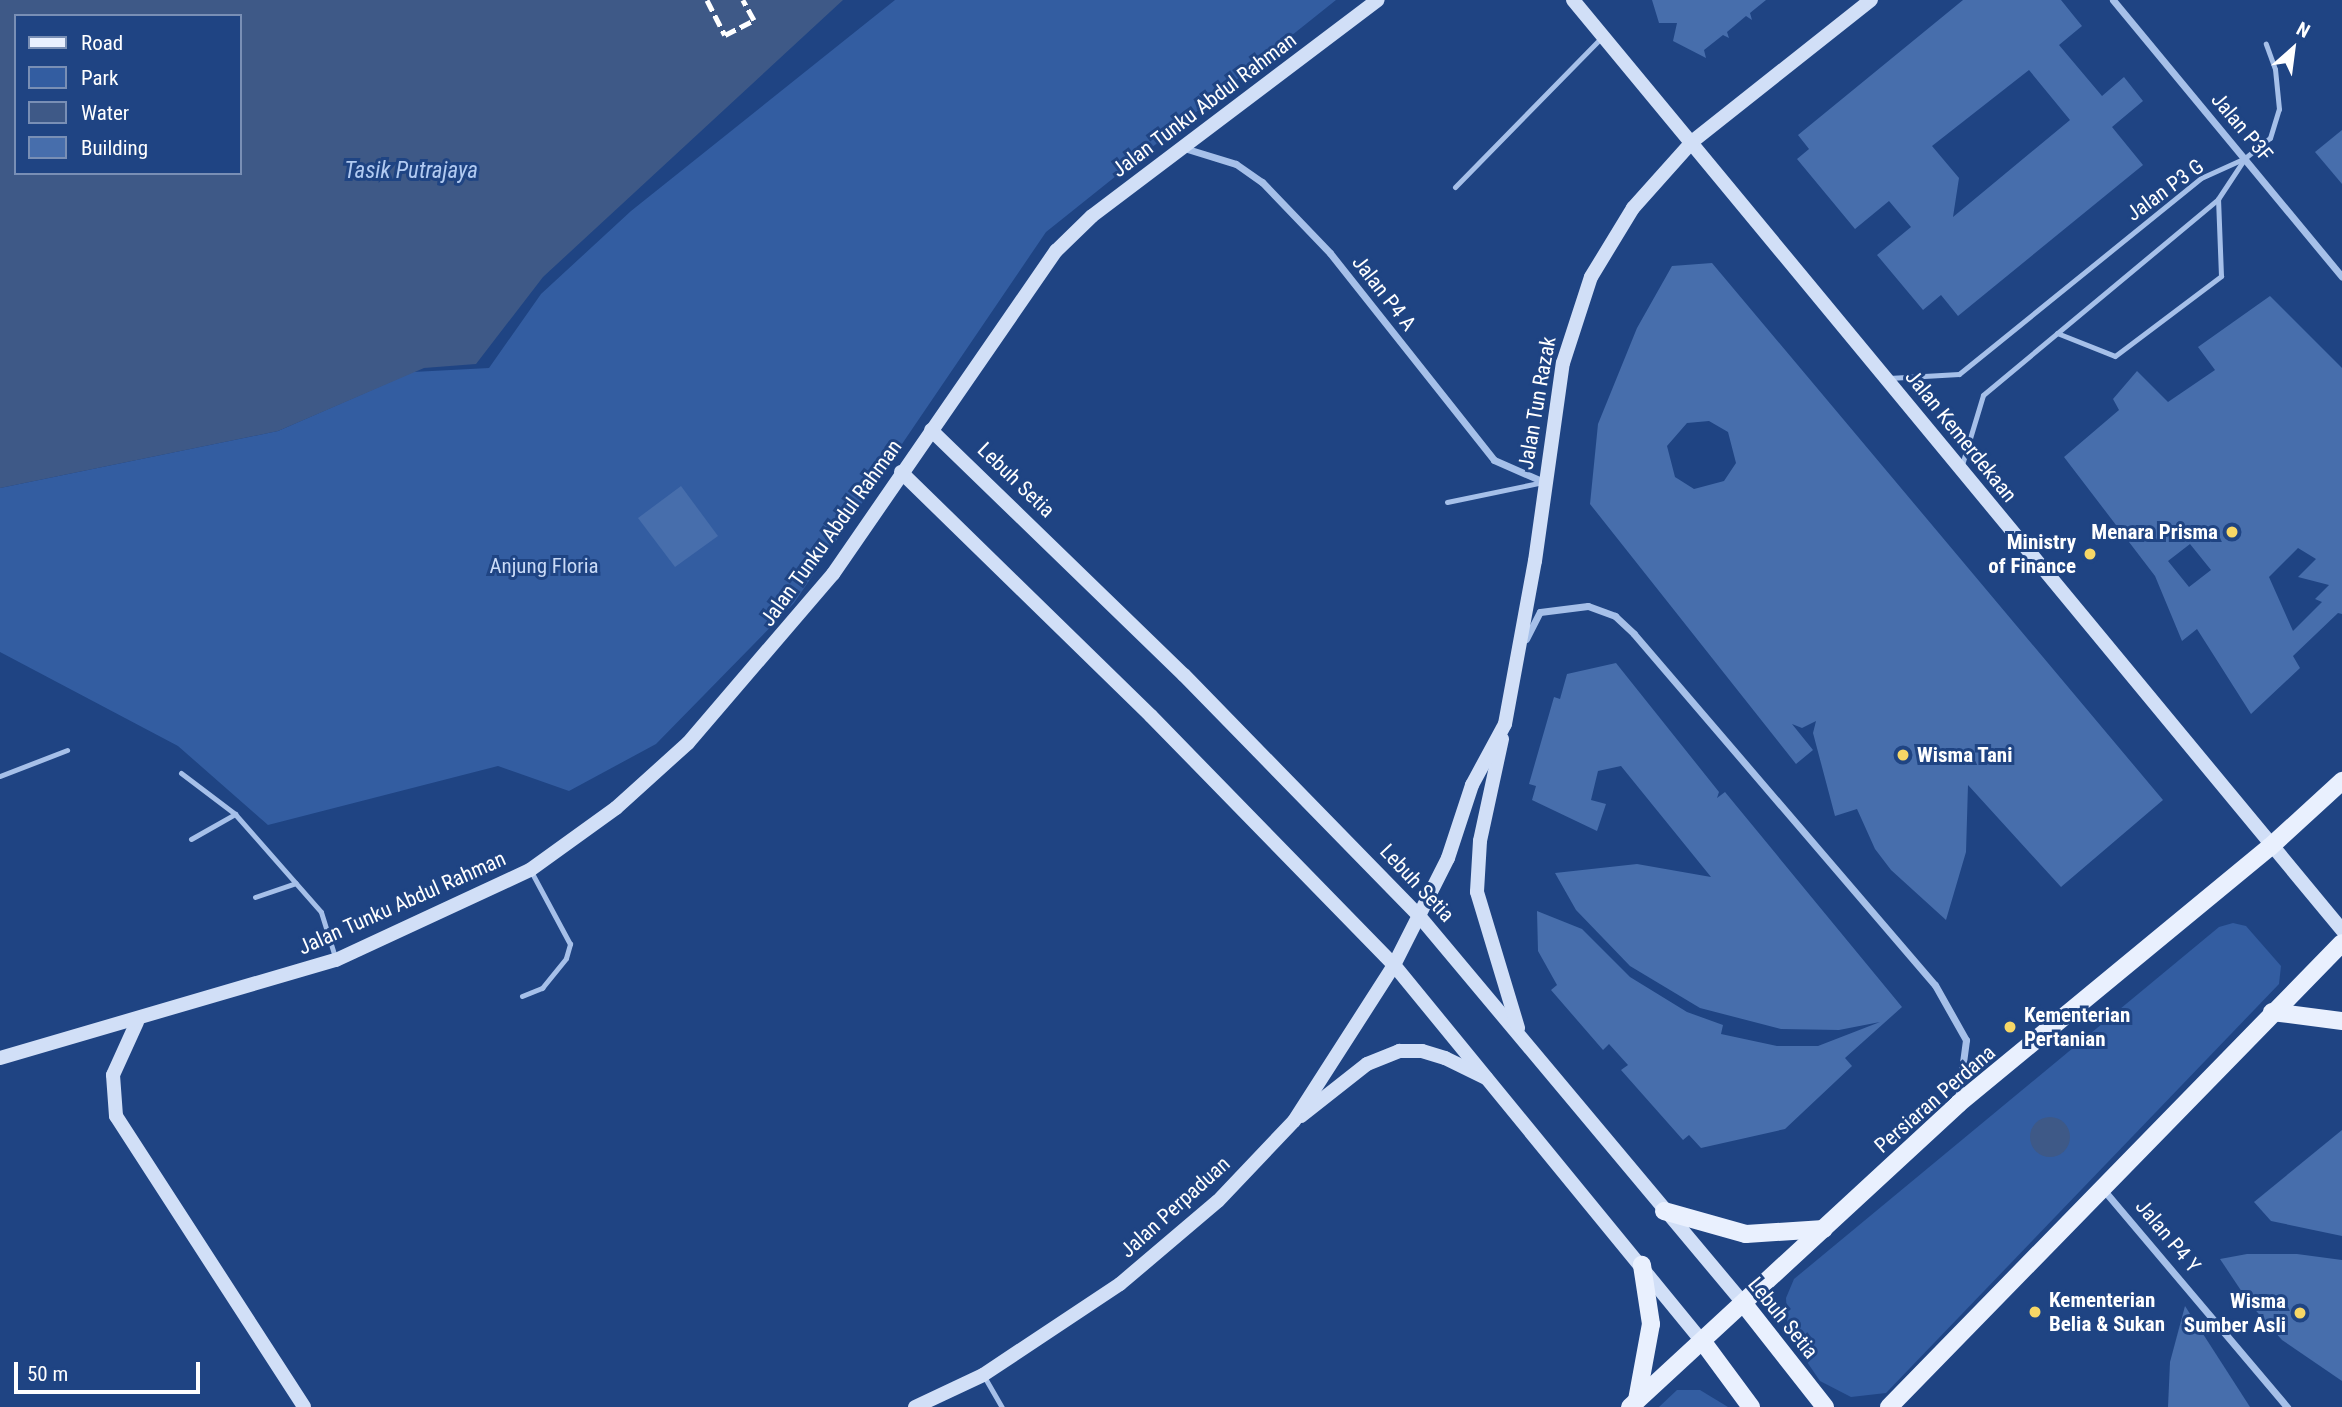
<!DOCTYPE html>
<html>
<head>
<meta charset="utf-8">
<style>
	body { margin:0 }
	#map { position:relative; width:2342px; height:1407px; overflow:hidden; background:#1f4483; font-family:"Roboto Condensed",sans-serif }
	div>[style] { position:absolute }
	.green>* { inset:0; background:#335da1 }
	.water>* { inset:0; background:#3e5987 }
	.round { border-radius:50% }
	.building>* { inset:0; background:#476eac }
	.lane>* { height:5px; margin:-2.5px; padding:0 2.5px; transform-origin:2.5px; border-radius:2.5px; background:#a6c0e9 }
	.street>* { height:7px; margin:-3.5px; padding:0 3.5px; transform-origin:3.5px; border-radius:3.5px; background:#a6c0e9 }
	.secondary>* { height:14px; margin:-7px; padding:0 7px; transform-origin:7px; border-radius:7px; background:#d1dff7 }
	.primary>* { height:18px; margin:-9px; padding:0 9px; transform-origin:9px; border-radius:9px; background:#e9f0fe }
	.rail>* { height:5px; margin-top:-2.5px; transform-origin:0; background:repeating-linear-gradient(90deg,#fff 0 12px,transparent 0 17px) }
	.dots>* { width:19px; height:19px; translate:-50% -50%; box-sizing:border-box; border:4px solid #1f4483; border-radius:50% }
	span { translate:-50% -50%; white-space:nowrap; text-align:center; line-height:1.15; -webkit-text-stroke:6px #1f4483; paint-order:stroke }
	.street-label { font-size:21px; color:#fff }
	.poi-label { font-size:21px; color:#fff; font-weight:700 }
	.right { translate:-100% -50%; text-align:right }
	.left { translate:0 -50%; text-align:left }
	.park-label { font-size:21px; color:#cadbf7 }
	.water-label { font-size:23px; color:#b1caf1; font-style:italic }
	.legend { position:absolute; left:14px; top:14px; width:228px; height:161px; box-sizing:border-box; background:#1f4483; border:2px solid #798fb5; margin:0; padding:9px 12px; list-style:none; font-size:21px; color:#fff }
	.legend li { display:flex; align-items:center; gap:14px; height:35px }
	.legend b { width:35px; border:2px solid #798fb5 }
	.north { position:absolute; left:2258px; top:14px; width:70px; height:70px; -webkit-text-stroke:5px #1f4483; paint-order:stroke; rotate:28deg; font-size:19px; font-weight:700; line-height:28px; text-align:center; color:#fff }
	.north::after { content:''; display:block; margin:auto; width:24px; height:32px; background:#fff; clip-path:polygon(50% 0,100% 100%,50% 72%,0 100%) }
	.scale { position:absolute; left:14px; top:1362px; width:186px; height:32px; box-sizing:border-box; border:4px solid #fff; border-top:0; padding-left:9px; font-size:21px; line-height:24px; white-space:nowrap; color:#fff; -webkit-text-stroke:5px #1f4483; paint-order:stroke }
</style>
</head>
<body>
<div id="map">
	<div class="green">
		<i style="clip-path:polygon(895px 0,1336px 0,1046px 232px,794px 603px,656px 744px,569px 791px,498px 766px,268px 825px,178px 746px,0 652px,0 488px,278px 431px,413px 372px,489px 368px,541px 294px,631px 211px)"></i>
		<i style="clip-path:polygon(2233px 923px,2246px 926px,2281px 966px,2279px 984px,1886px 1393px,1851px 1397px,1820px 1381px,1788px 1334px,1786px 1298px,1794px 1279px,2219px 927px)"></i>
		<i style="clip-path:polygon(1677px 1390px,1700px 1390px,1728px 1407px,1659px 1407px)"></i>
	</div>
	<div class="water">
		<i style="clip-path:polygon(evenodd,0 0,843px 0,543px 277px,476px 364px,424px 368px,278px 431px,0 488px,0 0,16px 16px,240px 16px,240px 173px,16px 173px,16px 16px)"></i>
		<i class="round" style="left:2030px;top:1117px;width:40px;height:40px"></i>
	</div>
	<div class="building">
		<i style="clip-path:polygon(1652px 0,1766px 0,1750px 13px,1752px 20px,1746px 16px,1727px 32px,1729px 38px,1723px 35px,1704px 50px,1706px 58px,1673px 41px,1677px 23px,1659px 23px)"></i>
		<i style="clip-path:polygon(evenodd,1963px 0,2061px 0,2082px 26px,2059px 45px,2102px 96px,2124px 77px,2143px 101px,2112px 127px,2143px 165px,1958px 316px,1941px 295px,1923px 310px,1877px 255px,1911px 227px,1889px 201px,1855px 229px,1797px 159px,1809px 149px,1798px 135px,1963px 0,2029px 70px,2070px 120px,1953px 217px,1959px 178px,1932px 146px,2029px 70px)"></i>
		<i style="clip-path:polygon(2342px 130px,2342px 184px,2315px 152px)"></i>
		<i style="clip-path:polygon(evenodd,1712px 263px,2163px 800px,2061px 887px,1968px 785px,1966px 852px,1946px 920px,1891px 870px,1875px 849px,1857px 809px,1835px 816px,1813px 733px,1816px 721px,1802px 728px,1792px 724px,1813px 750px,1796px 764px,1590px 504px,1598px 424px,1637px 328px,1672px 266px,1712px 263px,1709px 421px,1728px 432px,1736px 463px,1724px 481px,1694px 489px,1675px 477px,1667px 446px,1687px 423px,1709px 421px)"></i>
		<i style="clip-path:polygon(evenodd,2270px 296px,2342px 368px,2342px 614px,2338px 613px,2293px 656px,2300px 668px,2251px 714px,2197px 629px,2182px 641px,2155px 576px,2064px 457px,2119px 410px,2113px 399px,2137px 371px,2168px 402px,2215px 370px,2198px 347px,2270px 296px,2190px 544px,2211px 570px,2189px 587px,2168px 561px,2190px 544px,2270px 296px,2298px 548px,2316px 559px,2298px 577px,2329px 585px,2315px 599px,2322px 602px,2293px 631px,2269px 577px,2298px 548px)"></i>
		<i style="clip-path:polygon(681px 486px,718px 536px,675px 567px,638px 518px)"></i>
		<i style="clip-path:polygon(1616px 663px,1719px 792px,1717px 798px,1725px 792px,1902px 1007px,1845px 1058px,1852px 1066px,1785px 1129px,1701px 1148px,1689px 1135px,1683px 1140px,1621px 1070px,1628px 1065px,1609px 1044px,1603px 1050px,1551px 990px,1557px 985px,1538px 951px,1537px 911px,1582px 929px,1630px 977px,1687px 1012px,1723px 1025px,1721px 1034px,1777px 1046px,1818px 1046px,1880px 1022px,1839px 1030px,1781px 1029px,1700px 1008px,1630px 966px,1576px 910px,1555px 873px,1637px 864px,1711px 877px,1621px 766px,1598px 771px,1591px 800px,1606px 804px,1597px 831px,1532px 800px,1536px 786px,1529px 784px,1554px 697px,1560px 699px,1567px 674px)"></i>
		<i style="clip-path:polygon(2342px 1130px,2342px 1236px,2271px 1221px,2254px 1202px)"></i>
		<i style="clip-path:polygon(2247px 1254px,2297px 1254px,2342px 1260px,2342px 1381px,2282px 1340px,2250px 1304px,2220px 1259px)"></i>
		<i style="clip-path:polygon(2185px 1306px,2250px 1407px,2168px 1407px,2170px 1362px)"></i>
	</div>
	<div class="lane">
		<i style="left:1455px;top:187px;width:209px;rotate:-45.6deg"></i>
		<i style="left:2057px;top:333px;width:62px;rotate:21.6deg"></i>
		<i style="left:2115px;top:356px;width:133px;rotate:-37deg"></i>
		<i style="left:2221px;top:276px;width:77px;rotate:-92.2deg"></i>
		<i style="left:1889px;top:378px;width:70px;rotate:-3.3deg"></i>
		<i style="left:1959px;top:374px;width:311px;rotate:-39deg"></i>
		<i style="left:2201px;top:178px;width:48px;rotate:-24.4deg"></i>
		<i style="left:2245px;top:158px;width:32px;rotate:-39deg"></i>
		<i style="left:2270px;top:138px;width:30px;rotate:-73deg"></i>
		<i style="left:2279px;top:109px;width:40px;rotate:-95.7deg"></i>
		<i style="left:2275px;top:69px;width:27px;rotate:-110deg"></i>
		<i style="left:1961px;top:468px;width:76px;rotate:-73.2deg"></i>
		<i style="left:1983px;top:395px;width:306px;rotate:-39.8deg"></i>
		<i style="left:2218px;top:199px;width:49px;rotate:-56.6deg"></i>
		<i style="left:1447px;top:502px;width:99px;rotate:-11.7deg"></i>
		<i style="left:181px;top:773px;width:68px;rotate:37.2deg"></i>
		<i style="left:235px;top:814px;width:130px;rotate:48.7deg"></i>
		<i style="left:321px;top:912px;width:47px;rotate:72.7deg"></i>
		<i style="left:0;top:776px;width:72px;rotate:-21.2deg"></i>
		<i style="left:191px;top:839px;width:51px;rotate:-29.6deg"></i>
		<i style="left:255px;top:897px;width:43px;rotate:-18.9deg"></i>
		<i style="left:522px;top:996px;width:22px;rotate:-22deg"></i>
		<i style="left:542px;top:988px;width:38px;rotate:-51deg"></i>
		<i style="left:566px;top:958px;width:15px;rotate:-74deg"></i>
		<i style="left:570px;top:944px;width:81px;rotate:-118.2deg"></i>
		<i style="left:985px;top:1378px;width:34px;rotate:60deg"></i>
	</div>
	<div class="street">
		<i style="left:2113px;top:0;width:359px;rotate:50.4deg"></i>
		<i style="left:1184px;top:148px;width:54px;rotate:17.1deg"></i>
		<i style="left:1236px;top:164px;width:32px;rotate:35deg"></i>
		<i style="left:1262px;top:182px;width:98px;rotate:46.2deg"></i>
		<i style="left:1330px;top:253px;width:264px;rotate:51.6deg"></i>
		<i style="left:1494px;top:460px;width:55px;rotate:23.7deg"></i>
		<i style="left:1526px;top:639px;width:30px;rotate:-63deg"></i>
		<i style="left:1540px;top:612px;width:48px;rotate:-7.1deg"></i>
		<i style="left:1588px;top:606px;width:29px;rotate:20deg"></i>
		<i style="left:1615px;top:616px;width:26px;rotate:43deg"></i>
		<i style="left:1634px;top:634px;width:462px;rotate:49.4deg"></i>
		<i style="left:1935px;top:985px;width:63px;rotate:60.6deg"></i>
		<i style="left:1966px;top:1040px;width:61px;rotate:97.6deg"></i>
		<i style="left:2102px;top:1188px;width:287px;rotate:49.8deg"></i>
	</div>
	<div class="secondary">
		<i style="left:1573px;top:0;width:1207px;rotate:50.41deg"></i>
		<i style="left:931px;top:430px;width:352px;rotate:44.1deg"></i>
		<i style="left:1184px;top:675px;width:338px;rotate:45.7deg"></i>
		<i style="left:1420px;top:917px;width:505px;rotate:50.06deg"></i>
		<i style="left:901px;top:472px;width:349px;rotate:44.3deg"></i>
		<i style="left:1151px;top:716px;width:348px;rotate:45.7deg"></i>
		<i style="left:1394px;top:965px;width:487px;rotate:50.7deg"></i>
		<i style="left:1502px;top:739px;width:104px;rotate:102.2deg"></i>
		<i style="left:1480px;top:841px;width:51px;rotate:93.4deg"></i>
		<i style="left:1477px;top:892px;width:142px;rotate:73.2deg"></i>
		<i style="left:137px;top:1022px;width:58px;rotate:114.4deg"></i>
		<i style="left:113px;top:1075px;width:41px;rotate:85.8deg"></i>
		<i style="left:116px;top:1116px;width:346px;rotate:57.1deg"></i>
		<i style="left:0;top:1058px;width:350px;rotate:-16.3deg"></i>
		<i style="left:336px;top:960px;width:214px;rotate:-24.9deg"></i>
		<i style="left:530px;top:870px;width:106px;rotate:-35.8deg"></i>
		<i style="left:616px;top:808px;width:97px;rotate:-42.1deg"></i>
		<i style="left:688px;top:743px;width:223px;rotate:-49.4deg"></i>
		<i style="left:833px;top:574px;width:393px;rotate:-55.4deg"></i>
		<i style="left:1056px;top:251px;width:50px;rotate:-44.2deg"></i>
		<i style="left:1092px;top:216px;width:358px;rotate:-37.1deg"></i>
		<i style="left:1301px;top:1116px;width:84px;rotate:-38.2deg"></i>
		<i style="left:1367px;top:1064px;width:35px;rotate:-22deg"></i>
		<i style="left:1399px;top:1051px;width:23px"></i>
		<i style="left:1422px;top:1051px;width:24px;rotate:17deg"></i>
		<i style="left:1445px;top:1058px;width:46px;rotate:26deg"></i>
		<i style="left:915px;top:1407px;width:75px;rotate:-25.2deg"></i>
		<i style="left:983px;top:1375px;width:164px;rotate:-33.6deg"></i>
		<i style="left:1120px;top:1284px;width:128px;rotate:-40.3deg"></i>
		<i style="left:1218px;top:1201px;width:110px;rotate:-46.5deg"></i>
		<i style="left:1294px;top:1121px;width:185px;rotate:-57.3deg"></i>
		<i style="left:1394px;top:965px;width:120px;rotate:-63.2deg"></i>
		<i style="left:1448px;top:858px;width:77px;rotate:-71.8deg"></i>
		<i style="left:1472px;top:785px;width:69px;rotate:-61.6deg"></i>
		<i style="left:1505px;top:724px;width:166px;rotate:-79.6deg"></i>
		<i style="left:1535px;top:561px;width:200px;rotate:-82deg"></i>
		<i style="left:1563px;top:363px;width:90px;rotate:-72deg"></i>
		<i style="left:1591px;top:277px;width:81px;rotate:-58.7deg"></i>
		<i style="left:1633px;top:208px;width:90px;rotate:-48.2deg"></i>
		<i style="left:1693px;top:141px;width:227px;rotate:-38.4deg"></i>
	</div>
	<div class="primary">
		<i style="left:2272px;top:1012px;width:71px;rotate:7.3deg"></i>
		<i style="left:1664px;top:1211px;width:85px;rotate:15.7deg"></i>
		<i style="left:1746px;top:1234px;width:78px;rotate:-3.7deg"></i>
		<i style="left:1744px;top:1304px;width:131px;rotate:51.8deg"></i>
		<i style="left:1703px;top:1342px;width:81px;rotate:53.6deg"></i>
		<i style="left:1637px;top:1400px;width:77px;rotate:-79.6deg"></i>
		<i style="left:1651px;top:1324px;width:60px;rotate:-98.7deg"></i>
		<i style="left:1630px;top:1407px;width:447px;rotate:-42.7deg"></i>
		<i style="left:1958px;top:1104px;width:404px;rotate:-39.5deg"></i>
		<i style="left:2270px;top:847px;width:98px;rotate:-42.5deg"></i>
		<i style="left:1889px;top:1407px;width:648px;rotate:-45.69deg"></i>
	</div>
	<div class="rail">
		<i style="left:707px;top:0;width:39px;rotate:63deg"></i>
		<i style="left:725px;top:35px;width:33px;rotate:-27deg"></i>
		<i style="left:754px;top:20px;width:23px;rotate:-119deg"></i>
	</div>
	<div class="dots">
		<i style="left:2232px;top:532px;background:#f7d766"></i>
		<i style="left:2090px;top:554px;background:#f7d766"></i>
		<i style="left:1903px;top:755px;background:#f7d766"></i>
		<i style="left:2010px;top:1027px;background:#f7d766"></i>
		<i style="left:2035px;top:1312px;background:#f7d766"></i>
		<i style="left:2300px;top:1313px;background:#f7d766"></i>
	</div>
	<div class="street-label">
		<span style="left:1204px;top:105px;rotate:-37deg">Jalan Tunku Abdul Rahman</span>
		<span style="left:2242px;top:127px;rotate:50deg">Jalan P3F</span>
		<span style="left:2165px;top:190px;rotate:-36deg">Jalan P3 G</span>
		<span style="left:1384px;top:293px;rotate:52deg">Jalan P4 A</span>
		<span style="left:1537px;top:403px;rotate:-80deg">Jalan Tun Razak</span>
		<span style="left:1961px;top:436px;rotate:51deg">Jalan Kemerdekaan</span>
		<span style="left:1016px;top:480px;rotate:44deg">Lebuh Setia</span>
		<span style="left:831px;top:533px;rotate:-54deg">Jalan Tunku Abdul Rahman</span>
		<span style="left:1417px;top:883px;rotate:47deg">Lebuh Setia</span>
		<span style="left:402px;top:903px;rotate:-24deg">Jalan Tunku Abdul Rahman</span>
		<span style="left:1935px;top:1099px;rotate:-41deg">Persiaran Perdana</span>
		<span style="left:1175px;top:1207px;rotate:-42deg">Jalan Perpaduan</span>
		<span style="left:2168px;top:1236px;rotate:50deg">Jalan P4 Y</span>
		<span style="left:1783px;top:1318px;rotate:51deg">Lebuh Setia</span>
	</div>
	<div class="poi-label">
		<span class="right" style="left:2218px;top:532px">Menara Prisma</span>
		<span class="right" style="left:2076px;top:554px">Ministry<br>of Finance</span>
		<span class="left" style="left:1917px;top:755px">Wisma Tani</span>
		<span class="left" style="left:2024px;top:1027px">Kementerian<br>Pertanian</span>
		<span class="left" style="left:2049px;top:1312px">Kementerian<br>Belia &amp; Sukan</span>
		<span class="right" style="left:2286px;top:1313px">Wisma<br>Sumber Asli</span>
	</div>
	<div class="park-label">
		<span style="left:544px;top:566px">Anjung Floria</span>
	</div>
	<div class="water-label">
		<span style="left:411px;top:171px">Tasik Putrajaya</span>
	</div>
	<ul class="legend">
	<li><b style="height:9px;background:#e9f0fe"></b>Road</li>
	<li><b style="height:19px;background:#335da1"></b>Park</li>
	<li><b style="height:19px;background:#3e5987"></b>Water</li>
	<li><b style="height:19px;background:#476eac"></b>Building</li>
	</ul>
	<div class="north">N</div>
	<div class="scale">50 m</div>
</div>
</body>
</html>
